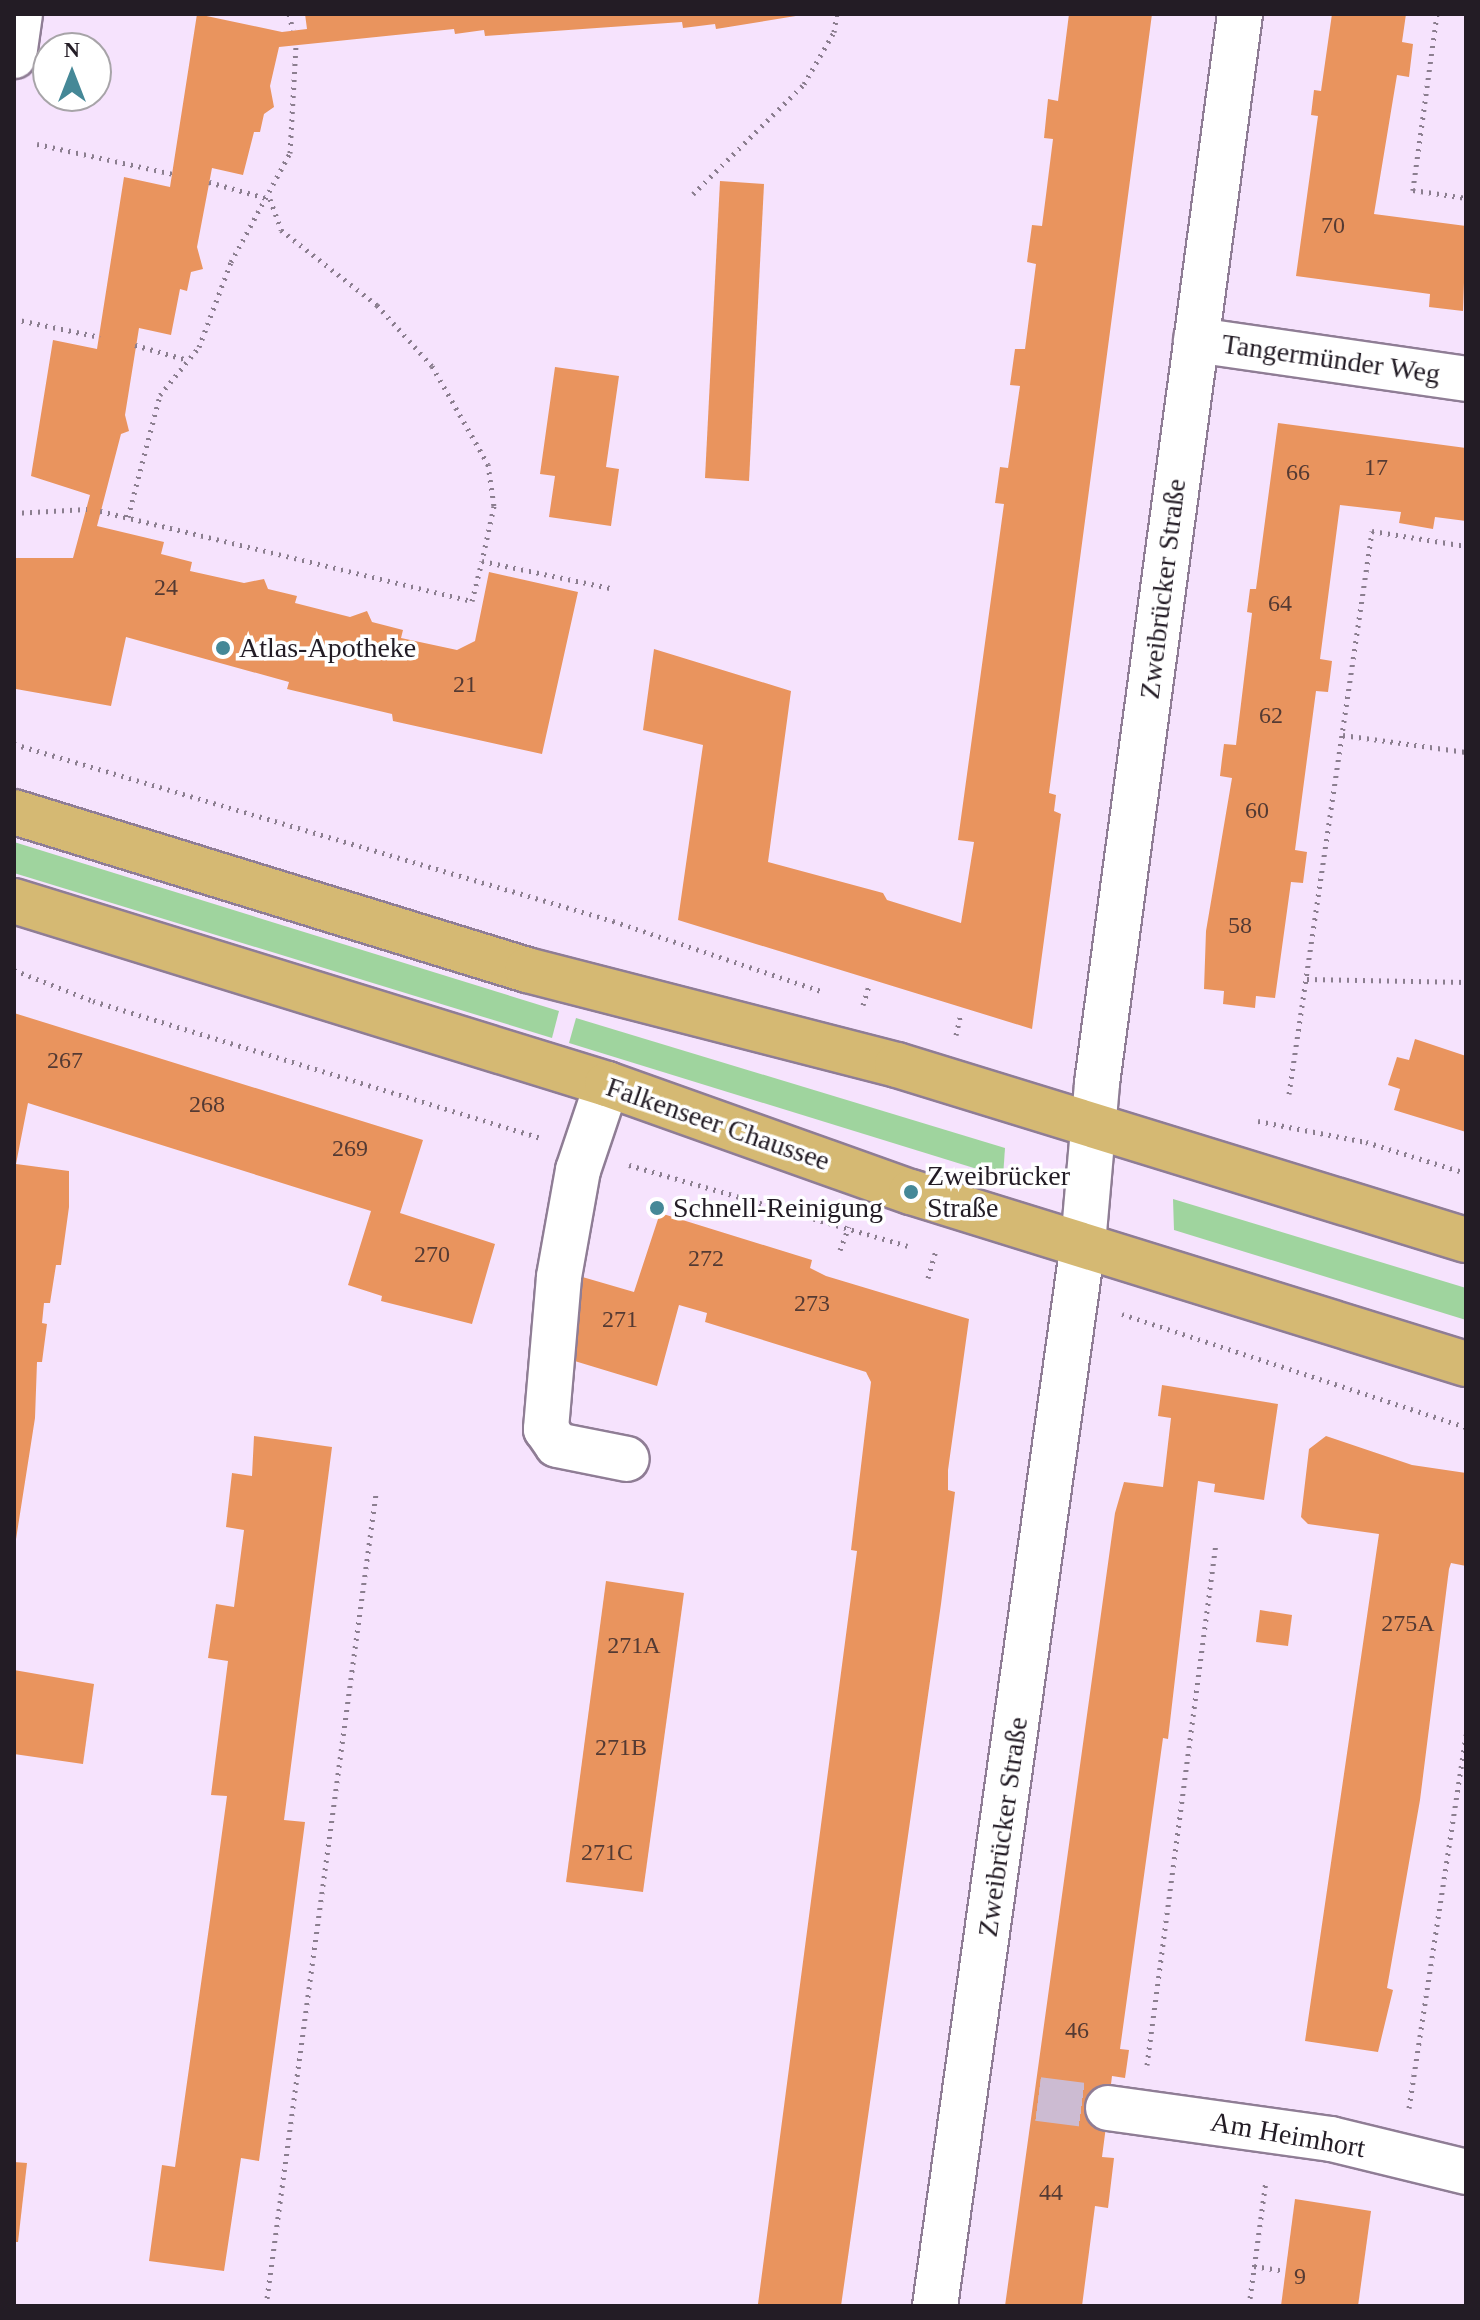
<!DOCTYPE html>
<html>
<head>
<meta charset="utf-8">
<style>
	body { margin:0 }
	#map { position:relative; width:1480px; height:2320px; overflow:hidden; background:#f6e3fd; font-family:Georgia,serif }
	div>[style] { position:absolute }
	.green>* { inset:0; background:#9fd49e }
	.building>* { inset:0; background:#e9945e }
	.minor-tunnel>* { height:44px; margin-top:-22px; transform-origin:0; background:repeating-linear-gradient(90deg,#ccbbd2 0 44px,transparent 0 66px) }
	.path>* { height:5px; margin-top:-2.5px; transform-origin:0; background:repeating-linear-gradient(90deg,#8b7e8f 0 2px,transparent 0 8px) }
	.roads { filter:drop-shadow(2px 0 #8f7d95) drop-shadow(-2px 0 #8f7d95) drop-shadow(0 2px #8f7d95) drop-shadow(0 -2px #8f7d95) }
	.minor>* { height:44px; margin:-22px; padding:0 22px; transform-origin:22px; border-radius:22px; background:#fff }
	.major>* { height:44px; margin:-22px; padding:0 22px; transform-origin:22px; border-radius:22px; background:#d5b973 }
	.dots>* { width:22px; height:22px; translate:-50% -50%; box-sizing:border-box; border:4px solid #fff; border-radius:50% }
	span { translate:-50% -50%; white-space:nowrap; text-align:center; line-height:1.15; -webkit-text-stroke:7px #fff; paint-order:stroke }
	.number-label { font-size:24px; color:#543a33 }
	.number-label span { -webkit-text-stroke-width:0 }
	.street-label { font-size:28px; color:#231c25 }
	.poi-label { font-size:28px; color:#231c25 }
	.left { translate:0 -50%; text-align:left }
	.frame { position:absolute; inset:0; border:16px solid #231c25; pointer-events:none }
	.north { position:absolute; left:32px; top:32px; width:80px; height:80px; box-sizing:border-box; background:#fff; border:2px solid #a7a4a8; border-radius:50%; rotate:0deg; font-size:22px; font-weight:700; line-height:32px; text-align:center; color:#231c25 }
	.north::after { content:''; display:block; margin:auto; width:28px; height:36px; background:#458897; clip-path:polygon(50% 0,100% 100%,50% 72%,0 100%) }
</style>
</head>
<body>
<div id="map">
	<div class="green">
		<i style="clip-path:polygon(14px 842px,559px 1011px,552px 1038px,14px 873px)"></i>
		<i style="clip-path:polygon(576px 1018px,1005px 1148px,1003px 1177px,569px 1043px)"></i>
		<i style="clip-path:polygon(1173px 1199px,1466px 1288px,1466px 1320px,1174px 1230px)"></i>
	</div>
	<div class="building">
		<i style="clip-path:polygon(197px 14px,282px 32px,307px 29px,305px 14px,808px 14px,716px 29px,715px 24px,683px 28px,682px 22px,485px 36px,484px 30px,455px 34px,454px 29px,279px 47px,270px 86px,274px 107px,264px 114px,260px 132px,254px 132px,243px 175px,212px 168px,197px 247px,203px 269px,191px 272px,187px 291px,180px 289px,171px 335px,139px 328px,125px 415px,129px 431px,121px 434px,97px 526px,164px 542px,161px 554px,192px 562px,190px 571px,244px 583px,264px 579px,268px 589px,297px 596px,295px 603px,350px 617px,367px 611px,372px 622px,403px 630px,401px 638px,457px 650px,475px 641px,489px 572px,578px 592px,542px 754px,393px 721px,392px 714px,287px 689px,289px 682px,126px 637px,111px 706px,16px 689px,14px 558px,73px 558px,90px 495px,31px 476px,53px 340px,97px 349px,124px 177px,170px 187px)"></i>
		<i style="clip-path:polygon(1069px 14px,1152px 14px,1049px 793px,1056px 795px,1054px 811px,1061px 814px,1032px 1029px,678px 920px,703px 745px,643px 730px,654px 649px,791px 691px,768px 862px,883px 893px,887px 900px,961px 923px,974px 842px,958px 840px,1004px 504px,995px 503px,1000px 467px,1008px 468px,1020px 386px,1010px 385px,1015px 349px,1025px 349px,1032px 295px,1036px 264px,1027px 262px,1032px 225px,1042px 226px,1046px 195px,1053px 139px,1044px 138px,1048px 99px,1058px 101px)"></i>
		<i style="clip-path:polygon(1332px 14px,1406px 14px,1402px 42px,1413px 44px,1409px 77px,1397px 75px,1374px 214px,1466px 226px,1463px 311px,1429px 307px,1430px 294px,1296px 276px,1318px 116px,1311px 115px,1314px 90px,1321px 91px)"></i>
		<i style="clip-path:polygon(720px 181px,764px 184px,749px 481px,705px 478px)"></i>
		<i style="clip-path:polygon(555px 367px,619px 376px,606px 467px,619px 469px,611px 526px,549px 517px,555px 476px,540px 474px)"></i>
		<i style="clip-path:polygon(1278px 423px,1466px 448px,1466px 521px,1435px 517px,1433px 529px,1399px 523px,1401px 512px,1340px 505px,1320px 659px,1332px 661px,1330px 677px,1328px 692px,1316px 691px,1295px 850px,1307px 852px,1303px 883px,1291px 882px,1275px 998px,1256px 996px,1255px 1008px,1223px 1004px,1224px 991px,1204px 989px,1206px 931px,1232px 778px,1220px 776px,1222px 759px,1224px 744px,1236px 745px,1252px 613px,1247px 612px,1250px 589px,1256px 589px)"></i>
		<i style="clip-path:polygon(14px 1013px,423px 1140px,400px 1213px,495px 1244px,472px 1324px,381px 1301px,382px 1296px,348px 1285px,371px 1211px,28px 1103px,16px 1164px,69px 1171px,69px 1207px,61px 1265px,56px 1265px,50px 1303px,44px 1303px,42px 1323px,47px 1324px,42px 1362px,37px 1362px,35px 1418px,14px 1552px)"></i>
		<i style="clip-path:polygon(1415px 1039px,1466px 1056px,1466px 1132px,1394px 1110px,1400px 1089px,1388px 1085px,1397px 1057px,1409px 1060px)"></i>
		<i style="clip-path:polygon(660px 1213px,812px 1260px,810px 1268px,826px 1276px,969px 1319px,948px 1470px,948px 1490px,955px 1492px,941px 1604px,841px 2306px,758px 2304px,857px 1551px,851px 1550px,871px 1382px,866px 1372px,705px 1322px,707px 1313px,679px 1305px,657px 1386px,568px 1359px,579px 1276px,634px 1292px)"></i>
		<i style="clip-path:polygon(1162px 1385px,1278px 1404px,1264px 1500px,1214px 1492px,1215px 1484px,1198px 1481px,1168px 1739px,1163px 1738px,1120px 2049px,1129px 2050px,1125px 2078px,1112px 2076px,1105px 2134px,1102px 2157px,1114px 2158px,1108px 2208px,1095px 2206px,1082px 2306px,1005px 2306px,1115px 1513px,1124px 1482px,1163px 1487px,1171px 1418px,1158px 1416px)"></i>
		<i style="clip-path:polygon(254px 1436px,332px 1447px,284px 1820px,305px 1822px,290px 1936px,259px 2161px,241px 2158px,224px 2271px,149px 2261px,162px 2165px,175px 2167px,213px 1899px,227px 1796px,211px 1795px,228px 1661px,208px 1658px,216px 1604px,234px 1607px,244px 1530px,226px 1527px,232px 1473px,252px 1476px)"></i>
		<i style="clip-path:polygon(1326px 1436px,1412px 1465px,1466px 1473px,1466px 1566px,1451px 1563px,1449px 1569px,1420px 1800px,1387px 1988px,1393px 1990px,1378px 2052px,1305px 2041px,1379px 1534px,1308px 1524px,1301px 1517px,1309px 1449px)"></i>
		<i style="clip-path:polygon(606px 1581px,684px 1593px,643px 1892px,566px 1882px)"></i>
		<i style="clip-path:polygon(1260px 1610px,1292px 1615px,1288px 1646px,1256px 1642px)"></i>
		<i style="clip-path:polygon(14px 1670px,94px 1684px,83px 1764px,14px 1754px)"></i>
		<i style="clip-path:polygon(14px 2162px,27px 2163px,18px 2242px,14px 2242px)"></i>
		<i style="clip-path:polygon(1295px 2199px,1371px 2211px,1358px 2306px,1281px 2306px)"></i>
	</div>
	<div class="minor-tunnel">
		<i style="left:1038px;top:2099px;width:71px;rotate:7.3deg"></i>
	</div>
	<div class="path">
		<i style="left:289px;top:14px;width:16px;rotate:76deg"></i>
		<i style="left:1437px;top:14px;width:178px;rotate:97.8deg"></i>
		<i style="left:1413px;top:190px;width:54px;rotate:8.6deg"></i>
		<i style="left:37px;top:144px;width:139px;rotate:12.4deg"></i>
		<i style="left:209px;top:182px;width:63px;rotate:15.6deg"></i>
		<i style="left:270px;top:199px;width:33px;rotate:70deg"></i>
		<i style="left:281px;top:230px;width:122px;rotate:38deg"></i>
		<i style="left:377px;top:305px;width:82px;rotate:48deg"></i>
		<i style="left:432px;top:366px;width:113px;rotate:60.3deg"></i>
		<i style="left:488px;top:464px;width:42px;rotate:81.9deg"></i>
		<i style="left:494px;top:506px;width:56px;rotate:102.3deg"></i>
		<i style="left:693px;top:194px;width:156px;rotate:-44.7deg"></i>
		<i style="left:804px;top:84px;width:60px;rotate:-60deg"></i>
		<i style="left:834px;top:32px;width:18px;rotate:-81deg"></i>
		<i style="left:14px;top:319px;width:88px;rotate:11.8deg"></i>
		<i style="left:135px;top:345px;width:55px;rotate:15.8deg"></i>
		<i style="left:100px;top:511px;width:383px;rotate:13.6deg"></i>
		<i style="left:472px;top:601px;width:41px;rotate:-76deg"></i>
		<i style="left:482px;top:561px;width:131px;rotate:11.9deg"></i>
		<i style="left:14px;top:513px;width:73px;rotate:-3.1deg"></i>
		<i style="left:128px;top:517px;width:126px;rotate:-75.3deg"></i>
		<i style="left:160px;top:395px;width:62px;rotate:-50.9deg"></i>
		<i style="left:199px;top:347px;width:91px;rotate:-69.4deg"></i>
		<i style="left:231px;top:262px;width:124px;rotate:-61.6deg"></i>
		<i style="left:290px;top:153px;width:109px;rotate:-86.8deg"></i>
		<i style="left:1343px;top:735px;width:124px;rotate:7.9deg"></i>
		<i style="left:14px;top:744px;width:625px;rotate:16.46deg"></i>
		<i style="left:613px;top:921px;width:223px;rotate:18.6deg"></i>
		<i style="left:14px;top:970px;width:85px;rotate:21.4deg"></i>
		<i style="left:93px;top:1001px;width:466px;rotate:17deg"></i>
		<i style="left:1307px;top:979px;width:159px;rotate:1.1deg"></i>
		<i style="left:863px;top:1005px;width:21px;rotate:-73deg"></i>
		<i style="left:956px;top:1035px;width:23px;rotate:-77deg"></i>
		<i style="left:1289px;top:1094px;width:569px;rotate:-81.61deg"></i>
		<i style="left:1372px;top:531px;width:95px;rotate:9.1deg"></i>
		<i style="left:1258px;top:1121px;width:110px;rotate:11deg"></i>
		<i style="left:1366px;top:1142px;width:105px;rotate:17.2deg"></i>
		<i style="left:629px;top:1165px;width:290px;rotate:16.2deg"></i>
		<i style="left:840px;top:1250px;width:25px;rotate:-69deg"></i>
		<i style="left:928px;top:1278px;width:29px;rotate:-74deg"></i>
		<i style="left:1122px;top:1314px;width:362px;rotate:18.2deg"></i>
		<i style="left:1147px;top:2065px;width:527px;rotate:-82.47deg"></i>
		<i style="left:1409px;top:2108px;width:378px;rotate:-81.3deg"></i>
		<i style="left:1254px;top:2266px;width:31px;rotate:9deg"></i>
		<i style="left:266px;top:2306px;width:820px;rotate:-82.29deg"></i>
		<i style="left:1249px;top:2306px;width:127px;rotate:-82.3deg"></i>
	</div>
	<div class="roads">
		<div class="minor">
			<i style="left:14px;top:56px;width:42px;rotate:-81.9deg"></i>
			<i style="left:1196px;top:340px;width:273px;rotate:8.2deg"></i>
			<i style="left:607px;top:1084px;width:91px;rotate:108.6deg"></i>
			<i style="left:578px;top:1170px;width:109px;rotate:100.1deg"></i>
			<i style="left:559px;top:1277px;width:153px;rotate:94.9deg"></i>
			<i style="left:546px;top:1429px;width:19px;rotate:55deg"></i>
			<i style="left:557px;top:1445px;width:71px;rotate:11.3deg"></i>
			<i style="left:1108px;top:2108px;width:225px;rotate:7.9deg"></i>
			<i style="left:1331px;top:2139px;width:139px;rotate:13.7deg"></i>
			<i style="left:935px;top:2306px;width:1072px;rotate:-82.07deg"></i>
			<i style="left:1083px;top:1244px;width:162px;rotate:-85deg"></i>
			<i style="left:1097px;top:1083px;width:1079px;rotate:-82.38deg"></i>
		</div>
		<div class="major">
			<i style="left:14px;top:812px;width:537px;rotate:17.12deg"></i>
			<i style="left:527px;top:970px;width:382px;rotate:14.4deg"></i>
			<i style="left:897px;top:1065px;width:595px;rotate:17.1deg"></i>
			<i style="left:14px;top:901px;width:621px;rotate:17.15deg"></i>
			<i style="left:607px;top:1084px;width:323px;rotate:19.6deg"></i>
			<i style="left:911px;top:1192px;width:581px;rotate:17.22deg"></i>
		</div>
	</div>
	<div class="dots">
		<i style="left:223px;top:648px;background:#458897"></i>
		<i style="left:911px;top:1192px;background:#458897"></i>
		<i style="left:657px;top:1208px;background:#458897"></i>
	</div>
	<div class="number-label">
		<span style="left:1333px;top:226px">70</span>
		<span style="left:1376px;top:468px">17</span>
		<span style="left:1298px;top:473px">66</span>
		<span style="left:166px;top:588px">24</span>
		<span style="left:1280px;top:604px">64</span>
		<span style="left:465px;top:685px">21</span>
		<span style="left:1271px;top:716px">62</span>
		<span style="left:1257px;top:811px">60</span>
		<span style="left:1240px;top:926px">58</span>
		<span style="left:65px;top:1061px">267</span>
		<span style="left:207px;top:1105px">268</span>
		<span style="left:350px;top:1149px">269</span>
		<span style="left:432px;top:1255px">270</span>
		<span style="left:706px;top:1259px">272</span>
		<span style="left:812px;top:1304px">273</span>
		<span style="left:620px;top:1320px">271</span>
		<span style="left:1408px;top:1624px">275A</span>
		<span style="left:634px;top:1646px">271A</span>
		<span style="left:621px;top:1748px">271B</span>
		<span style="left:607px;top:1853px">271C</span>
		<span style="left:1077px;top:2031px">46</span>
		<span style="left:1051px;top:2193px">44</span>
		<span style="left:1300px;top:2277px">9</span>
	</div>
	<div class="street-label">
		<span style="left:1331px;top:359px;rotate:8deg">Tangermünder Weg</span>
		<span style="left:1163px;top:589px;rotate:-83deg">Zweibrücker Straße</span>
		<span style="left:718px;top:1124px;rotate:19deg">Falkenseer Chaussee</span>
		<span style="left:1003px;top:1827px;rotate:-82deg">Zweibrücker Straße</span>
		<span style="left:1288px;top:2135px;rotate:10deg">Am Heimhort</span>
	</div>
	<div class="poi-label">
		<span class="left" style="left:239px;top:648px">Atlas-Apotheke</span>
		<span class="left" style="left:927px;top:1192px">Zweibrücker<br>Straße</span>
		<span class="left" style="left:673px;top:1208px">Schnell-Reinigung</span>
	</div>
	<div class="frame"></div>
	<div class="north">N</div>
</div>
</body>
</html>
